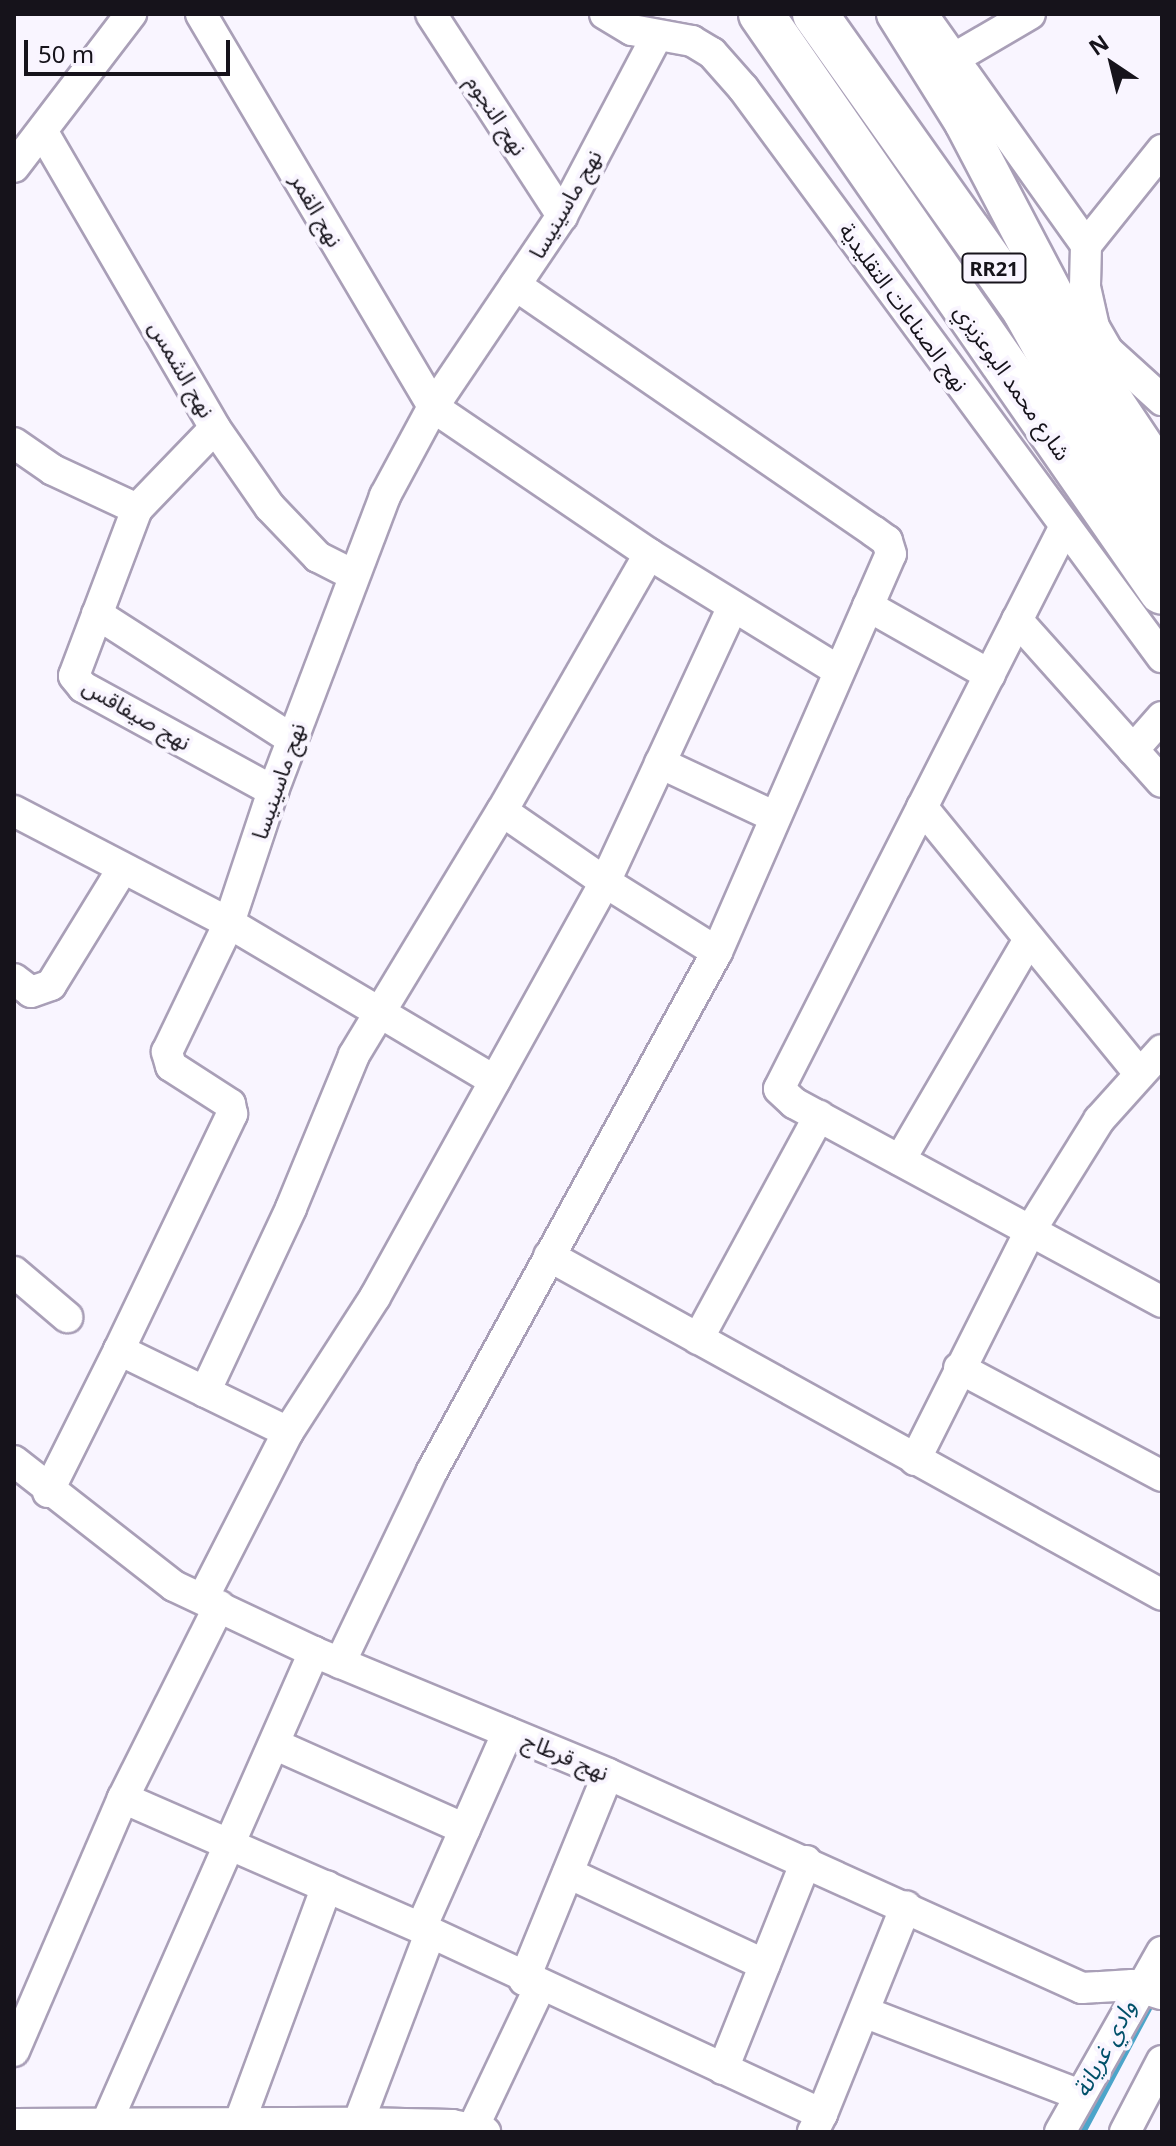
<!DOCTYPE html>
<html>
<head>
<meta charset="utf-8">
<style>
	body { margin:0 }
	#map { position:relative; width:1176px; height:2146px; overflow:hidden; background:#f9f5ff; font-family:"Noto Sans","Noto Sans Arabic",sans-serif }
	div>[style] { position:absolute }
	.stream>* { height:8px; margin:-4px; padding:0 4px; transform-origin:4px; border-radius:4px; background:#4ca5ca }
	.roads { filter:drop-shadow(2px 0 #a99fb7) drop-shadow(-2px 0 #a99fb7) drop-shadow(0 2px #a99fb7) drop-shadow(0 -2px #a99fb7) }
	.minor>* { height:30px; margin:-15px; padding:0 15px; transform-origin:15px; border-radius:15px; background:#fff }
	.major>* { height:38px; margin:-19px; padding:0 19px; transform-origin:19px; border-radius:19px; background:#fff }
	.highway>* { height:44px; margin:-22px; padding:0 22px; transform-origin:22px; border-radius:22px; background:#fff }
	span { translate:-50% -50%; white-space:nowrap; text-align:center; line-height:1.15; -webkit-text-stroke:8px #f9f5ff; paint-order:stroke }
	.shield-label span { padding:2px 6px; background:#f9f5ff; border:2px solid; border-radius:6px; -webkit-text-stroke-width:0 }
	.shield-label { font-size:20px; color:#16131b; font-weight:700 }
	.street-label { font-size:22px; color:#16131b }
	.water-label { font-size:24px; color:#01506a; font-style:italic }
	.frame { position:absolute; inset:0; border:16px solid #16131b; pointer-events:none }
	.north { position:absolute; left:1072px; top:24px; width:80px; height:80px; -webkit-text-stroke:6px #f9f5ff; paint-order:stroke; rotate:325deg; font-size:22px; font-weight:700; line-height:32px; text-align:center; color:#16131b }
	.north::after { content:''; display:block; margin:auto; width:28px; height:36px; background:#16131b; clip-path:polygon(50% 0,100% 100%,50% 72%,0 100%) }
	.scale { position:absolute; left:24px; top:40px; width:206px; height:36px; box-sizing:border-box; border:4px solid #16131b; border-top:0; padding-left:10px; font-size:24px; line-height:28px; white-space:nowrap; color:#16131b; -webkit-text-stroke:6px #f9f5ff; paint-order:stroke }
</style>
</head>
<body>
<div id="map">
	<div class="stream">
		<i style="left:1082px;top:2132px;width:151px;rotate:-61.9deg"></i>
	</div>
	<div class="roads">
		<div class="minor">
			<i style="left:201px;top:14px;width:456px;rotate:59.4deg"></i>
			<i style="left:433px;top:407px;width:261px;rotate:34.2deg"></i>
			<i style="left:649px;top:554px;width:220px;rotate:31.6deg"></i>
			<i style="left:431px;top:14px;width:241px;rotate:57deg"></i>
			<i style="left:605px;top:14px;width:31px;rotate:31deg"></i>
			<i style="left:632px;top:30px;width:61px;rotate:10.4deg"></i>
			<i style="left:692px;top:41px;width:23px;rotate:31deg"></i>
			<i style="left:712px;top:53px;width:47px;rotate:48.5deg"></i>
			<i style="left:743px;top:88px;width:707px;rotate:53.63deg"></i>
			<i style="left:922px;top:14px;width:283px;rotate:54.6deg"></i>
			<i style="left:1086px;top:245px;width:42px;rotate:91.4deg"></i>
			<i style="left:1085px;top:287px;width:41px;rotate:77.3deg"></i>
			<i style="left:1094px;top:327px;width:28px;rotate:60deg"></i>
			<i style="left:1108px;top:351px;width:73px;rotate:42.2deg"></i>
			<i style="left:953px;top:59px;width:89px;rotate:-30.3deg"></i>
			<i style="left:44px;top:134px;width:340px;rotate:59.8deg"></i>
			<i style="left:215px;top:428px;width:96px;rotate:55.2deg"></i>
			<i style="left:270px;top:507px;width:69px;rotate:46.2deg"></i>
			<i style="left:318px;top:557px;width:39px;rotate:27deg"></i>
			<i style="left:14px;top:167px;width:193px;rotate:-52.6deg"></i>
			<i style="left:1086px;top:245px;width:122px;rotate:-51.3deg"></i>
			<i style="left:14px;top:443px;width:47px;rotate:34.7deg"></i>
			<i style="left:53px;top:470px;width:93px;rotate:24.9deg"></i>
			<i style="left:137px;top:509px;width:112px;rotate:-46.1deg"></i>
			<i style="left:137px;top:509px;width:178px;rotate:110.7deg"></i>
			<i style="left:74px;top:676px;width:14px;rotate:51deg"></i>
			<i style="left:83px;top:687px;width:217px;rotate:28.7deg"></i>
			<i style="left:1065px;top:526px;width:631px;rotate:116.93deg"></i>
			<i style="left:779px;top:1089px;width:21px;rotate:43deg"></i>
			<i style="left:794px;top:1103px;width:418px;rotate:28.4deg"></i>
			<i style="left:868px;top:606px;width:140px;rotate:29.5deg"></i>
			<i style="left:97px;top:614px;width:232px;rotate:32.7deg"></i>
			<i style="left:1017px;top:620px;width:217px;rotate:48.2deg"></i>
			<i style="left:1133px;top:750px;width:44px;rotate:-48.7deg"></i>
			<i style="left:660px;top:763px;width:125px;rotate:25.1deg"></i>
			<i style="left:922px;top:807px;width:342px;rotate:50.8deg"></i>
			<i style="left:14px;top:811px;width:242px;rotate:27.5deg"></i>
			<i style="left:229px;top:923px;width:309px;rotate:30.7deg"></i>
			<i style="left:717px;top:952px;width:132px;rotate:-148deg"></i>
			<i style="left:605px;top:882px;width:304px;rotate:-65.1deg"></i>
			<i style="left:14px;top:979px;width:21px;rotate:37deg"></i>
			<i style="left:31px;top:992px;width:21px;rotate:-19deg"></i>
			<i style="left:51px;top:985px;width:137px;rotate:-58.4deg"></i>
			<i style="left:900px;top:1160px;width:256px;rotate:-59.7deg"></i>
			<i style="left:549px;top:1256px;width:700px;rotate:28.94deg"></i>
			<i style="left:14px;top:1272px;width:70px;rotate:40.3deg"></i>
			<i style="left:698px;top:1339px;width:254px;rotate:-61.5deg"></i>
			<i style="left:959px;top:1368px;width:230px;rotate:28deg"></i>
			<i style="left:205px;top:1392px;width:203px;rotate:-64.9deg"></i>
			<i style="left:291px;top:1208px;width:165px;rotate:-67.6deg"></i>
			<i style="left:354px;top:1055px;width:285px;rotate:-58.8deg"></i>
			<i style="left:288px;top:1432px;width:188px;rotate:-154.1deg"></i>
			<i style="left:119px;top:1350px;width:262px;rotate:-64.4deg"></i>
			<i style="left:232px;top:1114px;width:10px;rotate:-101deg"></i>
			<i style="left:230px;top:1104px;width:70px;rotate:-147.2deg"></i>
			<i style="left:171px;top:1066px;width:15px;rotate:-106deg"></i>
			<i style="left:167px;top:1052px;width:143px;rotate:-64.3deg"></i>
			<i style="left:229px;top:923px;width:139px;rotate:-71.6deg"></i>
			<i style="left:273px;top:791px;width:316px;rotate:-69.2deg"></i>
			<i style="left:385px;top:496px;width:101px;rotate:-61.7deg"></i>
			<i style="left:433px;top:407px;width:230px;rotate:-56deg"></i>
			<i style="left:562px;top:216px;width:204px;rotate:-62.2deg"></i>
			<i style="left:915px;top:1460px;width:256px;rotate:-63.3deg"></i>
			<i style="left:1030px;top:1231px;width:131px;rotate:-58.1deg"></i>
			<i style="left:1099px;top:1120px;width:94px;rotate:-48deg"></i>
			<i style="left:14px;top:1461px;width:203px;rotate:38deg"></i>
			<i style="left:174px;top:1586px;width:155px;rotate:25.2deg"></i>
			<i style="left:314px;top:1652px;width:318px;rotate:22.5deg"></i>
			<i style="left:608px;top:1774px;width:520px;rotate:24.3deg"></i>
			<i style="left:1082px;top:1988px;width:50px;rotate:-3.4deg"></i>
			<i style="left:1132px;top:1985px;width:31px;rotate:17deg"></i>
			<i style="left:48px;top:1492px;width:159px;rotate:-63.4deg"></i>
			<i style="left:203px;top:1598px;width:186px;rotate:-62.9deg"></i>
			<i style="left:288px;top:1432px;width:161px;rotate:-57.2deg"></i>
			<i style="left:375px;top:1297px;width:474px;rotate:-61deg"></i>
			<i style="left:605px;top:882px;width:125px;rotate:-145.4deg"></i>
			<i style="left:502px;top:811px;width:296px;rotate:-60.2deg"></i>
			<i style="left:340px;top:1663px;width:213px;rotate:-64.4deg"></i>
			<i style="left:432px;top:1471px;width:592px;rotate:-61.23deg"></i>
			<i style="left:717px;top:952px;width:434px;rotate:-66.4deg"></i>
			<i style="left:891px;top:554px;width:14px;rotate:-107deg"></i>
			<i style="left:887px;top:541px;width:17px;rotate:-144deg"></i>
			<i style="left:873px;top:531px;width:434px;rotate:-145.5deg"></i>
			<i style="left:274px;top:1744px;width:209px;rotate:24deg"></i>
			<i style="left:123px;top:1798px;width:325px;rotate:23.6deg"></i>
			<i style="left:421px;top:1928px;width:442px;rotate:24.9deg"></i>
			<i style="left:822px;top:2114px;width:20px;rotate:117deg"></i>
			<i style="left:568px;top:1873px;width:217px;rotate:25deg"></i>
			<i style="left:421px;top:1928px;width:214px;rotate:-66.1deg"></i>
			<i style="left:524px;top:1980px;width:222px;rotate:-67.8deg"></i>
			<i style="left:864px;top:2012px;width:231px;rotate:21deg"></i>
			<i style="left:14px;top:2051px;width:275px;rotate:-66.7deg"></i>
			<i style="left:123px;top:1798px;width:215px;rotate:-63.4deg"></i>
			<i style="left:723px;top:2069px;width:224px;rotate:-68.2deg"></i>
			<i style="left:822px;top:2114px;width:224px;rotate:-68deg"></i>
			<i style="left:358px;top:2123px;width:203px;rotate:-69.2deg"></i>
			<i style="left:14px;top:2124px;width:344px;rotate:-0.2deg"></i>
			<i style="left:358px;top:2123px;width:94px;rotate:1.2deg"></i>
			<i style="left:452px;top:2125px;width:34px;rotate:12deg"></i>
			<i style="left:106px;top:2124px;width:516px;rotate:-66.22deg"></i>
			<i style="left:236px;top:2132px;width:262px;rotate:-69.7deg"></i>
			<i style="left:471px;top:2132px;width:161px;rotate:-64.6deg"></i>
			<i style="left:1060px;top:2132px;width:207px;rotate:-60.5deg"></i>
			<i style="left:1125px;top:2132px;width:80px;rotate:-62.5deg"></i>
		</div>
		<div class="major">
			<i style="left:896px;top:14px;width:128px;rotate:58deg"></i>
			<i style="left:964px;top:123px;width:284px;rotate:62.3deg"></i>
			<i style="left:1096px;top:374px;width:119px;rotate:56.3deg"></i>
		</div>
		<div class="highway">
			<i style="left:761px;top:14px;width:703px;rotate:55.25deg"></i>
			<i style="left:815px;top:14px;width:364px;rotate:54.7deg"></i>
			<i style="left:1025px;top:311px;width:123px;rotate:60.7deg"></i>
			<i style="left:1085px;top:418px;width:135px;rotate:55.3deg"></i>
		</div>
	</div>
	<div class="shield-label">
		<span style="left:994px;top:268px">RR21</span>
	</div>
	<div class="street-label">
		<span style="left:497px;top:115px;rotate:57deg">نهج النجوم</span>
		<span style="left:565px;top:204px;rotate:-60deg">نهج ماسينيسا</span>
		<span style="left:317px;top:210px;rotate:60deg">نهج القمر</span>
		<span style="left:904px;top:307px;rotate:54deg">نهج الصناعات التقليدية</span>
		<span style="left:182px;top:369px;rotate:60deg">نهج الشمس</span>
		<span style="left:1013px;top:382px;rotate:55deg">شارع محمد البوعزيزي</span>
		<span style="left:137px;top:714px;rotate:30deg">نهج صيفاقس</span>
		<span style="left:278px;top:781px;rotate:-71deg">نهج ماسينيسا</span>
		<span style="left:566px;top:1756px;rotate:23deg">نهج قرطاج</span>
	</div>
	<div class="water-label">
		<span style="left:1104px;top:2048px;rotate:-62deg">وادي غريانة</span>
	</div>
	<div class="frame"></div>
	<div class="north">N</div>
	<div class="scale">50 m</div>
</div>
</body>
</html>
